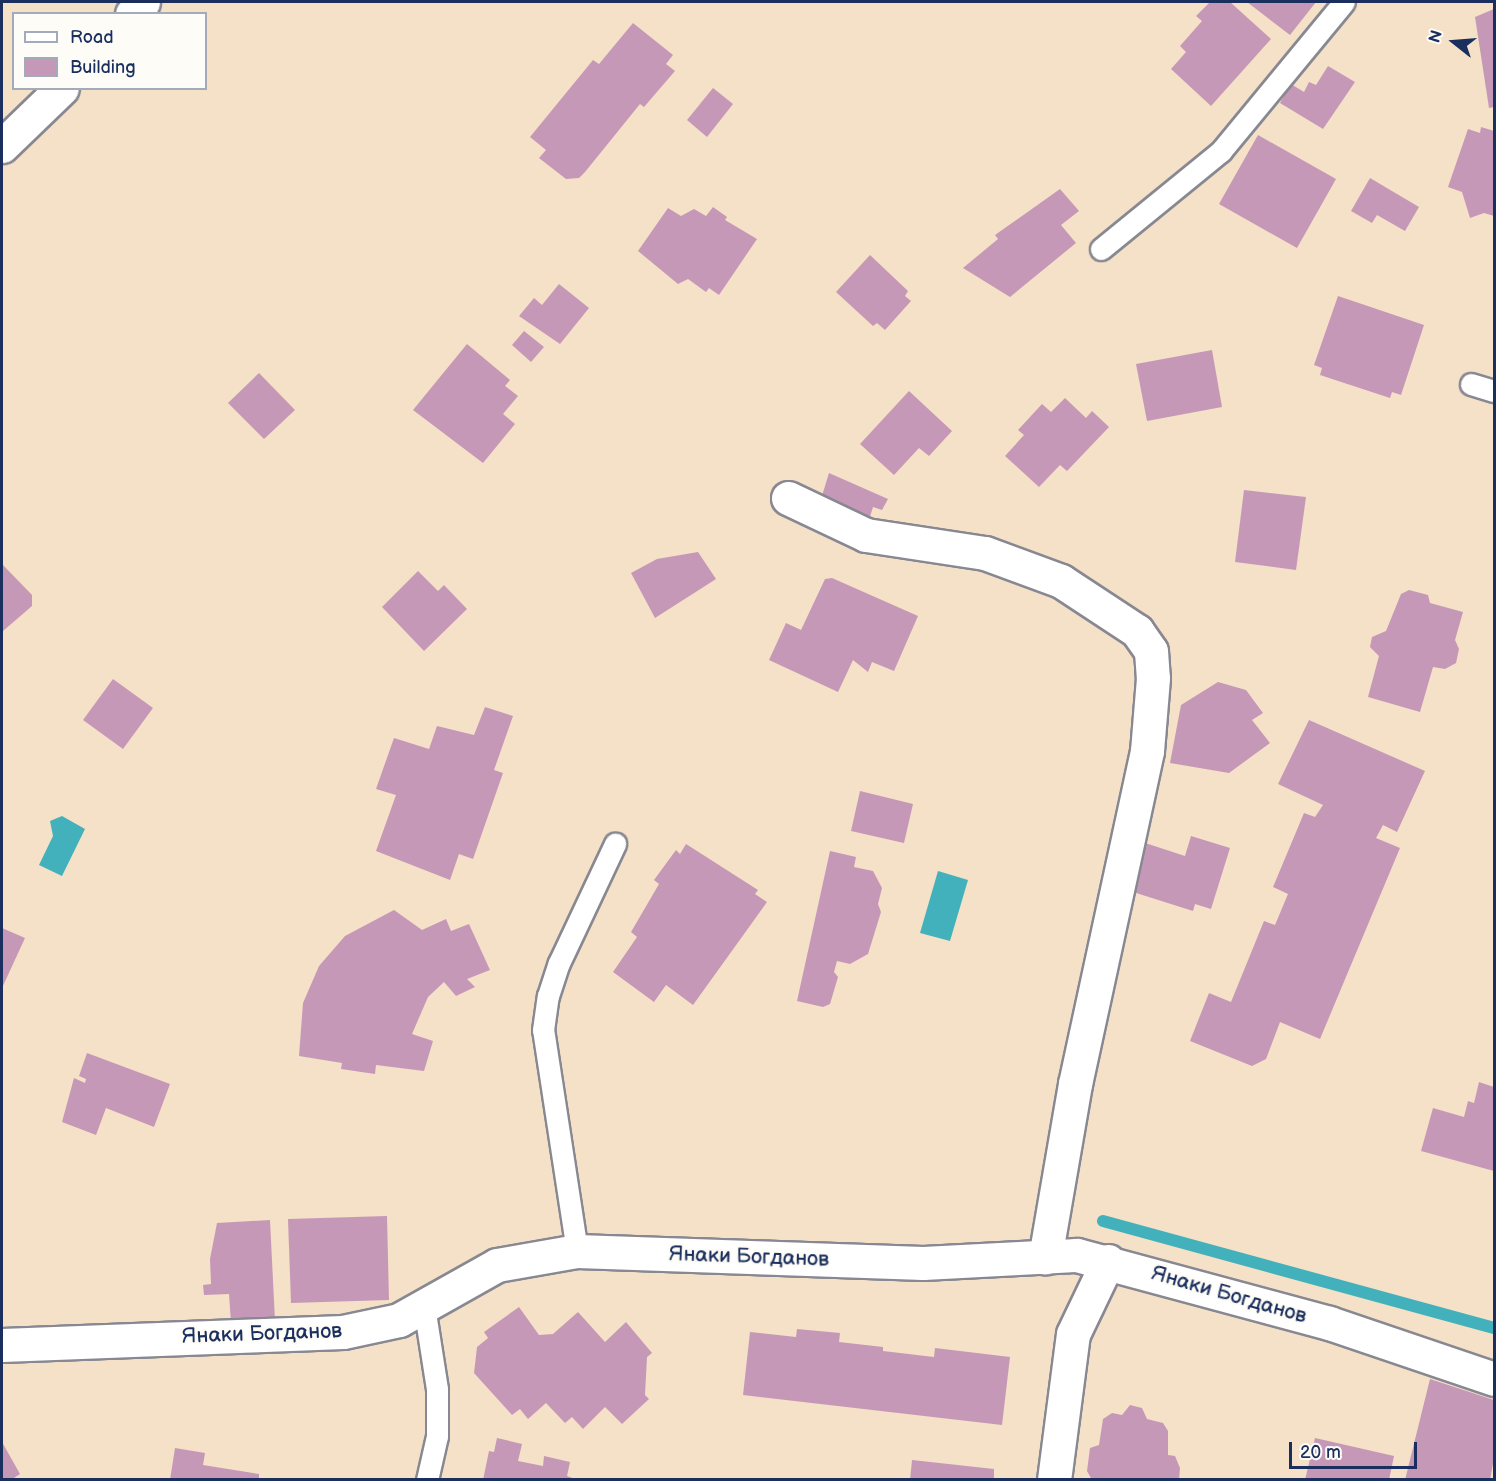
<!DOCTYPE html>
<html>
<head>
<meta charset="utf-8">
<style>
	body { margin:0 }
	#map { position:relative; width:1496px; height:1481px; overflow:hidden; background:#f4e1c7; font-family:"Balsamiq Sans",sans-serif }
	div>[style] { position:absolute }
	.water>* { inset:0; background:#42b1bc }
	.stream>* { height:12px; margin:-6px; padding:0 6px; transform-origin:6px; border-radius:6px; background:#42b1bc }
	.building>* { inset:0; background:#c698b7 }
	.roads { filter:drop-shadow(2px 0 #888892) drop-shadow(-2px 0 #888892) drop-shadow(0 2px #888892) drop-shadow(0 -2px #888892) }
	.lane>* { height:21px; margin:-10.5px; padding:0 10.5px; transform-origin:10.5px; border-radius:10.5px; background:#fff }
	.street>* { height:33px; margin:-16.5px; padding:0 16.5px; transform-origin:16.5px; border-radius:16.5px; background:#fff }
	span { translate:-50% -50%; white-space:nowrap; text-align:center; line-height:1.15; -webkit-text-stroke:5px #fdfcf7; paint-order:stroke }
	.street-label { font-size:21px; color:#1b2f5e }
	.frame { position:absolute; inset:0; border:3px solid #1b2f5e; pointer-events:none }
	.legend { position:absolute; left:12px; top:12px; width:195px; height:78px; box-sizing:border-box; background:#fdfcf7; border:2px solid #a3aaba; margin:0; padding:8px 10px; list-style:none; font-size:18px; color:#1b2f5e }
	.legend li { display:flex; align-items:center; gap:12px; height:30px }
	.legend b { width:30px; border:2px solid #a3aaba }
	.north { position:absolute; left:1424px; top:12px; width:60px; height:60px; -webkit-text-stroke:4px #fdfcf7; paint-order:stroke; rotate:287deg; font-size:16px; font-weight:700; line-height:24px; text-align:center; color:#1b2f5e }
	.north::after { content:''; display:block; margin:auto; width:21px; height:27px; background:#1b2f5e; clip-path:polygon(50% 0,100% 100%,50% 72%,0 100%) }
	.scale { position:absolute; left:1289px; top:1442px; width:128px; height:27px; box-sizing:border-box; border:3px solid #1b2f5e; border-top:0; padding-left:8px; font-size:18px; line-height:21px; white-space:nowrap; color:#1b2f5e; -webkit-text-stroke:4px #fdfcf7; paint-order:stroke }
</style>
</head>
<body>
<div id="map">
	<div class="water">
		<i style="clip-path:polygon(62px 816px,85px 829px,62px 876px,39px 865px,53px 836px,50px 821px)"></i>
		<i style="clip-path:polygon(938px 871px,968px 880px,950px 941px,920px 933px)"></i>
	</div>
	<div class="stream">
		<i style="left:1103px;top:1221px;width:405px;rotate:15.3deg"></i>
	</div>
	<div class="building">
		<i style="clip-path:polygon(1210px 2px,1230px 2px,1271px 39px,1211px 106px,1171px 69px,1186px 52px,1180px 46px,1202px 21px,1196px 16px)"></i>
		<i style="clip-path:polygon(1247px 2px,1316px 2px,1290px 35px)"></i>
		<i style="clip-path:polygon(1494px 9px,1494px 107px,1489px 108px,1475px 17px)"></i>
		<i style="clip-path:polygon(633px 23px,673px 55px,666px 64px,675px 71px,644px 107px,640px 104px,585px 172px,579px 178px,566px 179px,539px 158px,546px 150px,530px 137px,593px 60px,599px 64px)"></i>
		<i style="clip-path:polygon(1328px 66px,1355px 82px,1323px 129px,1280px 103px,1291px 84px,1304px 92px,1309px 82px,1316px 85px)"></i>
		<i style="clip-path:polygon(713px 88px,733px 104px,707px 137px,687px 120px)"></i>
		<i style="clip-path:polygon(1481px 127px,1494px 131px,1494px 216px,1484px 213px,1470px 218px,1462px 192px,1448px 187px,1468px 129px,1480px 133px)"></i>
		<i style="clip-path:polygon(1258px 135px,1336px 179px,1297px 248px,1219px 204px)"></i>
		<i style="clip-path:polygon(1370px 178px,1419px 207px,1405px 231px,1377px 215px,1372px 223px,1351px 211px)"></i>
		<i style="clip-path:polygon(1060px 189px,1079px 211px,1061px 225px,1076px 243px,1010px 297px,963px 268px,998px 239px,995px 235px)"></i>
		<i style="clip-path:polygon(713px 207px,727px 217px,725px 220px,757px 239px,719px 295px,709px 288px,706px 292px,688px 279px,678px 284px,638px 251px,668px 208px,681px 216px,694px 209px,706px 216px)"></i>
		<i style="clip-path:polygon(870px 255px,908px 291px,905px 296px,911px 301px,885px 330px,877px 323px,873px 326px,836px 292px)"></i>
		<i style="clip-path:polygon(559px 284px,589px 308px,560px 344px,519px 316px,534px 298px,542px 305px)"></i>
		<i style="clip-path:polygon(1338px 296px,1424px 325px,1401px 395px,1392px 392px,1390px 398px,1320px 375px,1322px 368px,1314px 365px)"></i>
		<i style="clip-path:polygon(524px 331px,544px 347px,531px 362px,512px 345px)"></i>
		<i style="clip-path:polygon(467px 344px,510px 380px,505px 386px,518px 396px,503px 414px,515px 424px,483px 463px,413px 410px)"></i>
		<i style="clip-path:polygon(1212px 350px,1222px 407px,1147px 421px,1136px 364px)"></i>
		<i style="clip-path:polygon(259px 373px,295px 410px,264px 439px,228px 403px)"></i>
		<i style="clip-path:polygon(909px 391px,952px 431px,929px 456px,919px 448px,894px 475px,860px 444px)"></i>
		<i style="clip-path:polygon(1065px 398px,1086px 418px,1092px 411px,1109px 427px,1067px 471px,1060px 465px,1039px 487px,1005px 456px,1024px 435px,1018px 430px,1042px 404px,1051px 412px)"></i>
		<i style="clip-path:polygon(829px 473px,888px 499px,882px 510px,873px 507px,868px 523px,821px 499px)"></i>
		<i style="clip-path:polygon(1244px 490px,1306px 497px,1296px 570px,1235px 562px)"></i>
		<i style="clip-path:polygon(698px 552px,716px 579px,655px 618px,631px 573px,657px 559px)"></i>
		<i style="clip-path:polygon(2px 564px,32px 595px,32px 606px,3px 631px)"></i>
		<i style="clip-path:polygon(418px 571px,438px 591px,444px 585px,467px 609px,424px 651px,382px 607px)"></i>
		<i style="clip-path:polygon(832px 578px,918px 616px,894px 671px,872px 662px,868px 672px,853px 660px,838px 692px,769px 660px,786px 623px,801px 630px,825px 579px)"></i>
		<i style="clip-path:polygon(1409px 590px,1428px 595px,1430px 603px,1463px 612px,1455px 640px,1459px 649px,1456px 663px,1445px 669px,1433px 667px,1420px 712px,1368px 697px,1379px 656px,1370px 647px,1372px 637px,1386px 631px,1401px 594px)"></i>
		<i style="clip-path:polygon(113px 679px,153px 708px,123px 749px,83px 720px)"></i>
		<i style="clip-path:polygon(1218px 682px,1246px 690px,1263px 713px,1252px 720px,1270px 743px,1229px 773px,1170px 763px,1181px 705px)"></i>
		<i style="clip-path:polygon(485px 707px,513px 716px,494px 770px,503px 773px,473px 859px,459px 854px,450px 880px,376px 851px,396px 795px,376px 789px,394px 738px,429px 749px,437px 726px,474px 735px)"></i>
		<i style="clip-path:polygon(1309px 720px,1425px 771px,1397px 832px,1383px 825px,1376px 838px,1400px 848px,1320px 1039px,1280px 1022px,1266px 1059px,1252px 1066px,1190px 1041px,1209px 993px,1231px 1002px,1264px 921px,1275px 925px,1288px 894px,1273px 887px,1304px 813px,1315px 817px,1323px 805px,1278px 784px)"></i>
		<i style="clip-path:polygon(860px 791px,913px 804px,904px 843px,851px 831px)"></i>
		<i style="clip-path:polygon(1191px 836px,1230px 848px,1211px 909px,1195px 904px,1193px 911px,1133px 892px,1138px 881px,1125px 876px,1136px 840px,1185px 856px)"></i>
		<i style="clip-path:polygon(686px 844px,758px 890px,755px 894px,767px 902px,693px 1005px,666px 985px,654px 1002px,613px 972px,637px 937px,631px 932px,659px 884px,654px 880px,676px 850px,680px 854px)"></i>
		<i style="clip-path:polygon(830px 851px,856px 857px,854px 867px,873px 871px,882px 888px,878px 904px,881px 912px,868px 954px,850px 964px,837px 961px,834px 972px,838px 977px,830px 1004px,823px 1007px,797px 1001px)"></i>
		<i style="clip-path:polygon(394px 910px,422px 930px,446px 919px,451px 931px,469px 924px,490px 970px,467px 979px,475px 987px,456px 996px,444px 982px,428px 997px,412px 1034px,433px 1041px,424px 1071px,376px 1065px,375px 1074px,341px 1069px,342px 1063px,299px 1056px,303px 1003px,319px 966px,345px 936px)"></i>
		<i style="clip-path:polygon(2px 928px,25px 938px,2px 988px)"></i>
		<i style="clip-path:polygon(87px 1053px,170px 1084px,154px 1127px,106px 1108px,96px 1135px,62px 1122px,74px 1078px,85px 1083px,86px 1079px,79px 1076px)"></i>
		<i style="clip-path:polygon(1479px 1082px,1494px 1087px,1494px 1171px,1421px 1151px,1433px 1108px,1464px 1117px,1468px 1101px,1474px 1103px)"></i>
		<i style="clip-path:polygon(387px 1216px,389px 1300px,291px 1303px,288px 1219px)"></i>
		<i style="clip-path:polygon(270px 1220px,275px 1321px,231px 1323px,229px 1294px,204px 1295px,203px 1285px,211px 1284px,210px 1259px,217px 1223px)"></i>
		<i style="clip-path:polygon(519px 1307px,539px 1335px,553px 1334px,578px 1312px,605px 1342px,626px 1322px,652px 1353px,647px 1357px,645px 1395px,649px 1399px,622px 1424px,605px 1407px,583px 1429px,572px 1417px,565px 1423px,546px 1403px,528px 1419px,520px 1409px,512px 1415px,474px 1373px,477px 1347px,488px 1338px,484px 1332px)"></i>
		<i style="clip-path:polygon(797px 1329px,840px 1333px,839px 1342px,883px 1347px,883px 1351px,934px 1357px,935px 1348px,1010px 1357px,1002px 1425px,743px 1395px,750px 1332px,796px 1337px)"></i>
		<i style="clip-path:polygon(1430px 1379px,1494px 1400px,1494px 1458px,1490px 1480px,1405px 1480px)"></i>
		<i style="clip-path:polygon(1130px 1405px,1142px 1408px,1147px 1419px,1163px 1423px,1168px 1431px,1168px 1455px,1175px 1456px,1180px 1468px,1179px 1480px,1092px 1480px,1087px 1471px,1090px 1448px,1099px 1445px,1103px 1419px,1112px 1413px,1122px 1415px)"></i>
		<i style="clip-path:polygon(497px 1438px,522px 1444px,518px 1461px,543px 1466px,544px 1456px,570px 1462px,567px 1476px,578px 1480px,483px 1480px,489px 1451px,494px 1452px)"></i>
		<i style="clip-path:polygon(1315px 1438px,1394px 1456px,1389px 1480px,1305px 1480px)"></i>
		<i style="clip-path:polygon(2px 1442px,20px 1474px,11px 1480px,2px 1480px)"></i>
		<i style="clip-path:polygon(175px 1448px,205px 1453px,203px 1465px,259px 1474px,259px 1480px,170px 1480px)"></i>
		<i style="clip-path:polygon(912px 1460px,994px 1469px,994px 1480px,910px 1480px)"></i>
	</div>
	<div class="roads">
		<div class="lane">
			<i style="left:1101px;top:249px;width:155px;rotate:-39.2deg"></i>
			<i style="left:1221px;top:151px;width:193px;rotate:-50.5deg"></i>
			<i style="left:1471px;top:384px;width:24px;rotate:17deg"></i>
			<i style="left:577px;top:1251px;width:224px;rotate:-98.7deg"></i>
			<i style="left:543px;top:1030px;width:34px;rotate:-82deg"></i>
			<i style="left:548px;top:996px;width:35px;rotate:-72deg"></i>
			<i style="left:559px;top:963px;width:132px;rotate:-64.8deg"></i>
			<i style="left:424px;top:1306px;width:84px;rotate:81.1deg"></i>
			<i style="left:437px;top:1389px;width:47px;rotate:90deg"></i>
			<i style="left:437px;top:1436px;width:45px;rotate:102.8deg"></i>
		</div>
		<div class="street">
			<i style="left:132px;top:14px;width:16px;rotate:-47deg"></i>
			<i style="left:2px;top:146px;width:83px;rotate:-44deg"></i>
			<i style="left:788px;top:498px;width:86px;rotate:25.4deg"></i>
			<i style="left:866px;top:535px;width:120px;rotate:8.6deg"></i>
			<i style="left:985px;top:553px;width:81px;rotate:20.2deg"></i>
			<i style="left:1061px;top:581px;width:91px;rotate:33.3deg"></i>
			<i style="left:1137px;top:631px;width:24px;rotate:55deg"></i>
			<i style="left:1151px;top:651px;width:27px;rotate:86deg"></i>
			<i style="left:1153px;top:678px;width:73px;rotate:94.7deg"></i>
			<i style="left:1147px;top:751px;width:341px;rotate:102.2deg"></i>
			<i style="left:1075px;top:1084px;width:176px;rotate:99.8deg"></i>
			<i style="left:2px;top:1345px;width:341px;rotate:-2.2deg"></i>
			<i style="left:343px;top:1332px;width:57px;rotate:-12.1deg"></i>
			<i style="left:399px;top:1320px;width:112px;rotate:-29.3deg"></i>
			<i style="left:497px;top:1265px;width:81px;rotate:-9.9deg"></i>
			<i style="left:577px;top:1251px;width:346px;rotate:2deg"></i>
			<i style="left:923px;top:1263px;width:154px;rotate:-3deg"></i>
			<i style="left:1077px;top:1255px;width:261px;rotate:15.1deg"></i>
			<i style="left:1329px;top:1323px;width:174px;rotate:18.7deg"></i>
			<i style="left:1054px;top:1480px;width:147px;rotate:-82.6deg"></i>
			<i style="left:1073px;top:1334px;width:81px;rotate:-64.4deg"></i>
		</div>
	</div>
	<div class="street-label">
		<span style="left:749px;top:1257px;rotate:2deg">Янаки Богданов</span>
		<span style="left:1229px;top:1295px;rotate:16deg">Янаки Богданов</span>
		<span style="left:262px;top:1334px;rotate:-2deg">Янаки Богданов</span>
	</div>
	<div class="frame"></div>
	<ul class="legend">
	<li><b style="height:8px;background:#fff"></b>Road</li>
	<li><b style="height:16px;background:#c698b7"></b>Building</li>
	</ul>
	<div class="north">N</div>
	<div class="scale">20 m</div>
</div>
</body>
</html>
